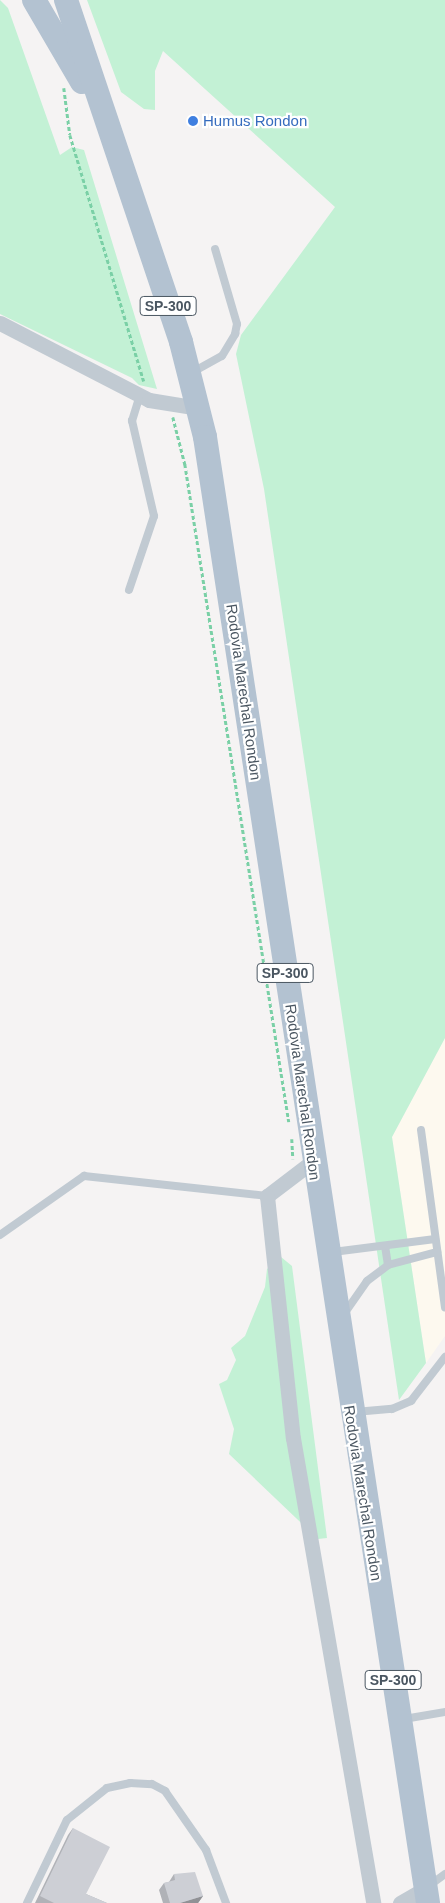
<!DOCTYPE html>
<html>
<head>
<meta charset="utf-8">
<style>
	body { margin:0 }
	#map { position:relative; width:445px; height:1903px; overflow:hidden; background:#f5f3f3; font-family:Arial,sans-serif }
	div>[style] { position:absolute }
	.commercial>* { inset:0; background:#fdf9ef }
	.green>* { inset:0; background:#c3f1d5 }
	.path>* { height:2.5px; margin-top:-1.25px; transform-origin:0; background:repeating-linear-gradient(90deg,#7ad0a6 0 4px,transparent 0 6.5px) }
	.service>* { height:8px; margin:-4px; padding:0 4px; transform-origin:4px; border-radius:4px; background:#c1cad2 }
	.minor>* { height:15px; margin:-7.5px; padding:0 7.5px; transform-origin:7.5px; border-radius:7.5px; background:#c1cad2 }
	.primary>* { height:24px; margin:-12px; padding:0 12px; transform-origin:12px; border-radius:12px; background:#b3c2d1 }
	.wall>* { inset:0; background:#b0b2b7 }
	.shaded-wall>* { inset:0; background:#909195 }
	.building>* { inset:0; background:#cdcfd5 }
	.dots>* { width:14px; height:14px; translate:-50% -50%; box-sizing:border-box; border:2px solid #fff; border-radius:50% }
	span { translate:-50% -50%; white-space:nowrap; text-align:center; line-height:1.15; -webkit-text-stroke:4.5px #fff; paint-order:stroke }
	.shield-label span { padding:1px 4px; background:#fff; border:1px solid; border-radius:4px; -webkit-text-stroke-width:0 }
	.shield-label { font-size:14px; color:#4a5661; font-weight:700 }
	.shop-label { font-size:15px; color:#366cbe }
	.left { translate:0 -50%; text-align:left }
	.street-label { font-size:15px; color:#4a5661 }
</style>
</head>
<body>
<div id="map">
	<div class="commercial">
		<i style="clip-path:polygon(445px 1038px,445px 1336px,426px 1363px,392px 1137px)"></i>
	</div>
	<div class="green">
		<i style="clip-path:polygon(0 0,8px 8px,60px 155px,72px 147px,84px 150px,157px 389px,139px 385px,132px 378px,0 314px)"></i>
		<i style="clip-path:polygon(87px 0,445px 0,445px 1038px,392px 1137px,426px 1363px,399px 1400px,264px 489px,236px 354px,241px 335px,335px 207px,163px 51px,155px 71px,155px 110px,144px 109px,121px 92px)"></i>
		<i style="clip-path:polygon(281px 1257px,292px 1266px,327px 1538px,318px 1539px,229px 1454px,234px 1429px,219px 1384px,227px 1380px,236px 1360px,231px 1348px,245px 1336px,265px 1287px,267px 1269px)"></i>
	</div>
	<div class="path">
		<i style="left:64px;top:88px;width:47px;rotate:82.7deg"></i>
		<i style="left:70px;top:135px;width:257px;rotate:73.3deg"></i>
		<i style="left:173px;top:417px;width:49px;rotate:75.7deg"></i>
		<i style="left:185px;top:464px;width:666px;rotate:81.02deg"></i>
		<i style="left:292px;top:1139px;width:20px;rotate:87deg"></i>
	</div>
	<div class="service">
		<i style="left:191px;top:373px;width:35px;rotate:-29deg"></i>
		<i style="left:222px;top:356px;width:26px;rotate:-59deg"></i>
		<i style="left:235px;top:334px;width:10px;rotate:-79deg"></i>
		<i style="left:237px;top:324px;width:78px;rotate:-106.3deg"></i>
		<i style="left:129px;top:590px;width:78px;rotate:-71.3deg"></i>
		<i style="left:154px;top:516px;width:98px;rotate:-103deg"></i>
		<i style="left:132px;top:421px;width:28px;rotate:-73deg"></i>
		<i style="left:421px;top:1130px;width:179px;rotate:82.3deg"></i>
		<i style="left:0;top:1235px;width:103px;rotate:-35.1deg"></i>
		<i style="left:84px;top:1176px;width:184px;rotate:6.2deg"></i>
		<i style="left:385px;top:1246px;width:19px;rotate:81deg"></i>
		<i style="left:333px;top:1252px;width:103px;rotate:-7.3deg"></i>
		<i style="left:344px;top:1314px;width:40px;rotate:-55.1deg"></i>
		<i style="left:367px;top:1281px;width:26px;rotate:-37deg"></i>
		<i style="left:388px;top:1265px;width:51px;rotate:-14.9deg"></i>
		<i style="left:355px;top:1412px;width:37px;rotate:-5deg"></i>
		<i style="left:392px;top:1409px;width:21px;rotate:-23deg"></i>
		<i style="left:411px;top:1401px;width:56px;rotate:-52.3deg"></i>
		<i style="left:404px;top:1719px;width:42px;rotate:-9.7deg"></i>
		<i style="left:430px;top:1885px;width:19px;rotate:-36deg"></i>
		<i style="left:27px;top:1903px;width:92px;rotate:-64.3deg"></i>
		<i style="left:67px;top:1820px;width:51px;rotate:-38.7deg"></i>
		<i style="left:107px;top:1788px;width:24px;rotate:-12deg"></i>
		<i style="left:130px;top:1783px;width:22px;rotate:3deg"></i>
		<i style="left:152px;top:1784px;width:15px;rotate:28deg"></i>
		<i style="left:165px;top:1791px;width:72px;rotate:55.2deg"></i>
		<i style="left:206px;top:1850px;width:57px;rotate:69.3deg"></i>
	</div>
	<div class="minor">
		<i style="left:0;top:323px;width:168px;rotate:27.3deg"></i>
		<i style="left:149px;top:400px;width:51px;rotate:9.1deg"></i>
		<i style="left:313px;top:1161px;width:58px;rotate:142.7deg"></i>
		<i style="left:267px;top:1196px;width:243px;rotate:83.9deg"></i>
		<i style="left:293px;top:1438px;width:472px;rotate:80.2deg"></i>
		<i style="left:400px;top:1903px;width:30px;rotate:-30deg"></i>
	</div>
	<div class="primary">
		<i style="left:34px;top:0;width:95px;rotate:59.7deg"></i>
		<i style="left:66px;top:0;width:361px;rotate:71.4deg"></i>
		<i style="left:181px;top:342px;width:98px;rotate:75.8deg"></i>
		<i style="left:205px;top:437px;width:1483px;rotate:81.35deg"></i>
	</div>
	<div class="wall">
		<i style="clip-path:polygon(73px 1828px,86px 1894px,107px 1903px,35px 1903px,68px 1835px)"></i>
		<i style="clip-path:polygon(174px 1874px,203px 1896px,198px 1903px,163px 1903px,159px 1890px,164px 1883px,169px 1882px)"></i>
	</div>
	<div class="shaded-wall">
		<i style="clip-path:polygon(203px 1896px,198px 1903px,180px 1903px)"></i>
	</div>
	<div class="building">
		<i style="clip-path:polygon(73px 1828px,110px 1847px,86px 1894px,107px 1903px,54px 1903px,40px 1896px)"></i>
		<i style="clip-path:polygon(195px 1872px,203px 1896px,180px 1903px,170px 1903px,164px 1883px,175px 1880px,174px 1874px)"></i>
	</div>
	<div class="dots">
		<i style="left:193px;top:121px;background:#3f7fe0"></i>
	</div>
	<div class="shield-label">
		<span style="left:168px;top:306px">SP-300</span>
		<span style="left:285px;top:973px">SP-300</span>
		<span style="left:393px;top:1680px">SP-300</span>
	</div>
	<div class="shop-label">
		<span class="left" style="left:203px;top:121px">Humus Rondon</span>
	</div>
	<div class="street-label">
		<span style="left:244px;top:692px;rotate:82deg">Rodovia Marechal Rondon</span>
		<span style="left:303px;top:1092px;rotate:82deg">Rodovia Marechal Rondon</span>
		<span style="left:363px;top:1493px;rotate:81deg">Rodovia Marechal Rondon</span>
	</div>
</div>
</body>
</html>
